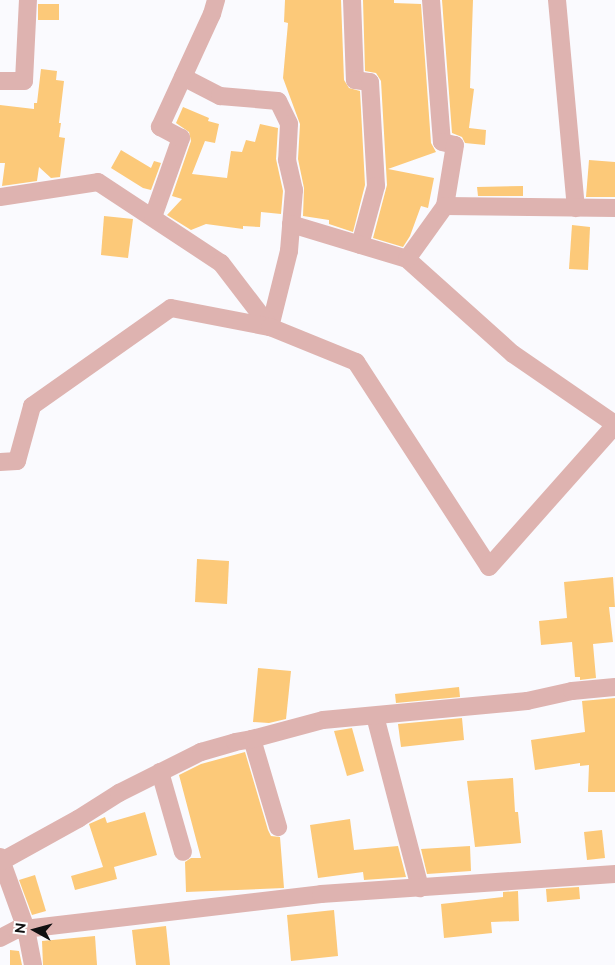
<!DOCTYPE html>
<html>
<head>
<meta charset="utf-8">
<style>
	body { margin:0 }
	#map { position:relative; width:615px; height:965px; overflow:hidden; background:#fafafe; font-family:Raleway,sans-serif }
	div>[style] { position:absolute }
	.building>* { inset:0; background:#fcc979 }
	.street>* { height:18px; margin:-9px; padding:0 9px; transform-origin:9px; border-radius:9px; background:#deb3b0 }
	span { translate:-50% -50%; white-space:nowrap; text-align:center; line-height:1.15; -webkit-text-stroke:4.5px #fff; paint-order:stroke }
	.north { position:absolute; left:10px; top:905px; width:50px; height:50px; -webkit-text-stroke:4px #fff; paint-order:stroke; rotate:277deg; font-size:14px; font-weight:700; line-height:20px; text-align:center; color:#101011 }
	.north::after { content:''; display:block; margin:auto; width:18px; height:22px; background:#101011; clip-path:polygon(50% 0,100% 100%,50% 72%,0 100%) }
</style>
</head>
<body>
<div id="map">
	<div class="building">
		<i style="clip-path:polygon(285px 0,341px 0,344px 80px,349px 88px,360px 91px,365px 185px,353px 232px,329px 224px,329px 220px,303px 216px,304px 188px,298px 159px,300px 124px,283px 78px,288px 23px,284px 22px)"></i>
		<i style="clip-path:polygon(363px 0,394px 0,394px 3px,421px 4px,431px 143px,436px 152px,388px 169px,434px 178px,428px 208px,421px 206px,410px 236px,403px 247px,373px 238px,387px 185px,381px 81px,376px 73px,365px 71px)"></i>
		<i style="clip-path:polygon(442px 0,473px 0,470px 88px,474px 89px,469px 128px,486px 130px,485px 145px,465px 143px,462px 137px,452px 133px)"></i>
		<i style="clip-path:polygon(38px 4px,59px 4px,59px 20px,38px 20px)"></i>
		<i style="clip-path:polygon(41px 69px,57px 71px,56px 80px,64px 81px,59px 123px,61px 123px,59px 137px,65px 138px,60px 177px,51px 178px,39px 167px,37px 181px,2px 186px,5px 163px,0 163px,0 105px,34px 109px,34px 103px,37px 103px)"></i>
		<i style="clip-path:polygon(183px 107px,209px 118px,208px 121px,219px 124px,215px 143px,205px 141px,192px 174px,227px 178px,231px 151px,242px 152px,246px 140px,255px 142px,260px 124px,278px 128px,276px 159px,283px 191px,281px 214px,261px 212px,260px 227px,243px 226px,243px 229px,206px 224px,191px 230px,167px 215px,182px 199px,172px 196px,191px 141px,189px 132px,176px 123px)"></i>
		<i style="clip-path:polygon(121px 150px,151px 168px,154px 161px,161px 163px,151px 190px,143px 188px,111px 168px)"></i>
		<i style="clip-path:polygon(589px 160px,615px 162px,615px 197px,586px 197px)"></i>
		<i style="clip-path:polygon(523px 186px,523px 196px,478px 196px,477px 187px)"></i>
		<i style="clip-path:polygon(104px 216px,133px 219px,128px 258px,101px 255px)"></i>
		<i style="clip-path:polygon(572px 225px,590px 227px,588px 270px,569px 269px)"></i>
		<i style="clip-path:polygon(197px 559px,229px 561px,227px 604px,195px 602px)"></i>
		<i style="clip-path:polygon(613px 577px,615px 607px,609px 607px,613px 642px,593px 644px,596px 678px,580px 680px,580px 677px,575px 677px,572px 642px,541px 645px,539px 621px,567px 618px,564px 582px)"></i>
		<i style="clip-path:polygon(258px 668px,291px 671px,286px 719px,269px 723px,253px 722px)"></i>
		<i style="clip-path:polygon(459px 687px,460px 697px,396px 703px,395px 694px)"></i>
		<i style="clip-path:polygon(615px 698px,615px 792px,588px 792px,589px 765px,580px 766px,580px 763px,535px 770px,531px 740px,585px 732px,582px 701px)"></i>
		<i style="clip-path:polygon(462px 718px,464px 740px,401px 747px,398px 724px)"></i>
		<i style="clip-path:polygon(352px 728px,364px 771px,347px 776px,334px 731px)"></i>
		<i style="clip-path:polygon(245px 752px,268px 830px,271px 836px,280px 837px,284px 888px,186px 892px,185px 862px,191px 858px,201px 858px,179px 775px,201px 764px)"></i>
		<i style="clip-path:polygon(513px 778px,515px 812px,518px 812px,521px 843px,475px 847px,467px 781px)"></i>
		<i style="clip-path:polygon(145px 812px,157px 855px,114px 867px,117px 879px,75px 890px,71px 876px,103px 867px,89px 824px,105px 817px,107px 823px)"></i>
		<i style="clip-path:polygon(350px 819px,354px 850px,398px 846px,406px 877px,364px 880px,363px 872px,318px 878px,310px 825px)"></i>
		<i style="clip-path:polygon(602px 830px,605px 858px,587px 860px,584px 832px)"></i>
		<i style="clip-path:polygon(470px 846px,471px 871px,427px 874px,421px 849px)"></i>
		<i style="clip-path:polygon(35px 875px,46px 911px,32px 915px,19px 880px)"></i>
		<i style="clip-path:polygon(579px 887px,580px 899px,547px 902px,546px 889px)"></i>
		<i style="clip-path:polygon(518px 891px,519px 921px,491px 922px,492px 933px,444px 938px,441px 904px,503px 897px,503px 892px)"></i>
		<i style="clip-path:polygon(334px 910px,338px 956px,291px 961px,287px 915px)"></i>
		<i style="clip-path:polygon(166px 926px,170px 965px,136px 965px,132px 930px)"></i>
		<i style="clip-path:polygon(95px 936px,97px 965px,43px 965px,42px 941px)"></i>
		<i style="clip-path:polygon(10px 950px,19px 951px,22px 965px,10px 965px)"></i>
	</div>
	<div class="street">
		<i style="left:352px;top:0;width:80px;rotate:87.9deg"></i>
		<i style="left:355px;top:80px;width:15px;rotate:8deg"></i>
		<i style="left:370px;top:82px;width:104px;rotate:86.7deg"></i>
		<i style="left:376px;top:186px;width:61px;rotate:105.2deg"></i>
		<i style="left:431px;top:0;width:142px;rotate:85.6deg"></i>
		<i style="left:442px;top:142px;width:13px;rotate:13deg"></i>
		<i style="left:455px;top:145px;width:62px;rotate:99.3deg"></i>
		<i style="left:557px;top:0;width:209px;rotate:84.8deg"></i>
		<i style="left:183px;top:77px;width:42px;rotate:27.2deg"></i>
		<i style="left:220px;top:96px;width:58px;rotate:4.9deg"></i>
		<i style="left:278px;top:101px;width:25px;rotate:64deg"></i>
		<i style="left:289px;top:124px;width:36px;rotate:93deg"></i>
		<i style="left:287px;top:160px;width:31px;rotate:77deg"></i>
		<i style="left:294px;top:190px;width:61px;rotate:94.7deg"></i>
		<i style="left:289px;top:251px;width:78px;rotate:104deg"></i>
		<i style="left:0;top:81px;width:24px"></i>
		<i style="left:24px;top:81px;width:81px;rotate:-87.2deg"></i>
		<i style="left:0;top:197px;width:99px;rotate:-8.7deg"></i>
		<i style="left:98px;top:182px;width:147px;rotate:33.4deg"></i>
		<i style="left:221px;top:263px;width:81px;rotate:52.6deg"></i>
		<i style="left:153px;top:217px;width:84px;rotate:-70.5deg"></i>
		<i style="left:181px;top:138px;width:24px;rotate:-152deg"></i>
		<i style="left:160px;top:127px;width:124px;rotate:-65.3deg"></i>
		<i style="left:212px;top:14px;width:15px;rotate:-74deg"></i>
		<i style="left:291px;top:224px;width:121px;rotate:16.8deg"></i>
		<i style="left:407px;top:259px;width:142px;rotate:41.9deg"></i>
		<i style="left:513px;top:354px;width:124px;rotate:34.5deg"></i>
		<i style="left:407px;top:259px;width:65px;rotate:-54.4deg"></i>
		<i style="left:445px;top:206px;width:170px;rotate:0.7deg"></i>
		<i style="left:0;top:462px;width:17px;rotate:-3deg"></i>
		<i style="left:17px;top:461px;width:57px;rotate:-74.7deg"></i>
		<i style="left:32px;top:406px;width:170px;rotate:-35.2deg"></i>
		<i style="left:171px;top:308px;width:101px;rotate:10.9deg"></i>
		<i style="left:270px;top:327px;width:93px;rotate:22.1deg"></i>
		<i style="left:356px;top:362px;width:244px;rotate:57deg"></i>
		<i style="left:489px;top:567px;width:190px;rotate:-48.4deg"></i>
		<i style="left:375px;top:716px;width:178px;rotate:75.3deg"></i>
		<i style="left:252px;top:739px;width:92px;rotate:73.5deg"></i>
		<i style="left:160px;top:772px;width:83px;rotate:74deg"></i>
		<i style="left:0;top:857px;width:77px;rotate:70.1deg"></i>
		<i style="left:26px;top:929px;width:37px;rotate:79deg"></i>
		<i style="left:2px;top:861px;width:87px;rotate:-28.9deg"></i>
		<i style="left:78px;top:819px;width:49px;rotate:-32.4deg"></i>
		<i style="left:119px;top:793px;width:92px;rotate:-26.6deg"></i>
		<i style="left:201px;top:752px;width:35px;rotate:-16deg"></i>
		<i style="left:235px;top:742px;width:17px;rotate:-10deg"></i>
		<i style="left:252px;top:739px;width:73px;rotate:-15deg"></i>
		<i style="left:323px;top:720px;width:205px;rotate:-5.3deg"></i>
		<i style="left:527px;top:701px;width:46px;rotate:-12.5deg"></i>
		<i style="left:572px;top:691px;width:43px;rotate:-5.3deg"></i>
		<i style="left:0;top:938px;width:18px;rotate:-27deg"></i>
		<i style="left:16px;top:930px;width:307px;rotate:-6.7deg"></i>
		<i style="left:321px;top:894px;width:295px;rotate:-3.9deg"></i>
	</div>
	<div class="north">N</div>
</div>
</body>
</html>
